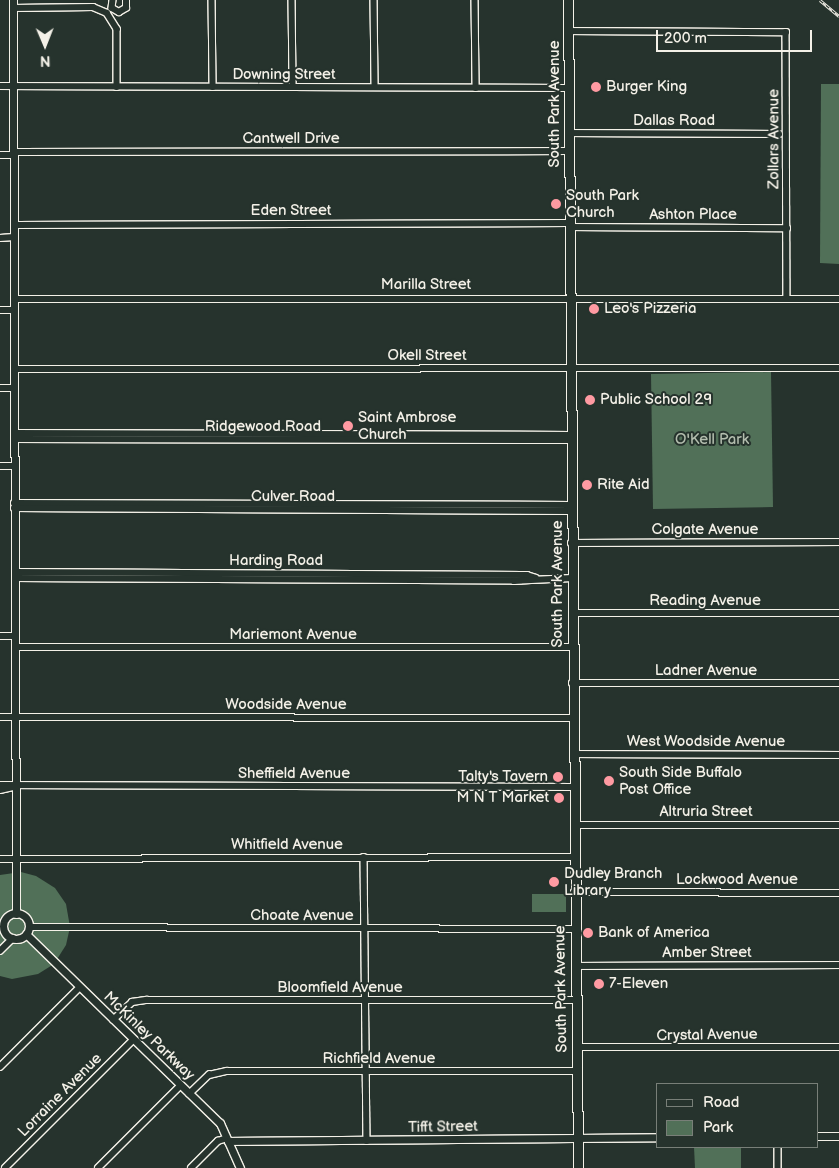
<!DOCTYPE html>
<html>
<head>
<meta charset="utf-8">
<style>
	body { margin:0 }
	#map { position:relative; width:839px; height:1168px; overflow:hidden; background:#26332d; font-family:"Balsamiq Sans",sans-serif }
	div>[style] { position:absolute }
	.green>* { inset:0; background:#517058 }
	.roads { filter:drop-shadow(1px 0 #f4f1e8) drop-shadow(-1px 0 #f4f1e8) drop-shadow(0 1px #f4f1e8) drop-shadow(0 -1px #f4f1e8) }
	.minor>* { height:5.5px; margin:-2.75px; padding:0 2.75px; transform-origin:2.75px; border-radius:2.75px; background:#26332d }
	.tertiary>* { height:7px; margin:-3.5px; padding:0 3.5px; transform-origin:3.5px; border-radius:3.5px; background:#26332d }
	.tertiary>.ring { margin:-3.5px; padding:0; box-sizing:content-box; background:none; border:7px solid #26332d; border-radius:50% }
	.primary>* { height:9px; margin:-4.5px; padding:0 4.5px; transform-origin:4.5px; border-radius:4.5px; background:#26332d }
	.rail>* { height:3px; margin-top:-1.5px; transform-origin:0; background:repeating-linear-gradient(90deg,#26332d 0 4px,#f4f1e8 0 8px); box-sizing:border-box; border-block:1px solid #f4f1e8 }
	.dots>* { width:14px; height:14px; translate:-50% -50%; box-sizing:border-box; border:2px solid #26332d; border-radius:50% }
	span { translate:-50% -50%; white-space:nowrap; text-align:center; line-height:1.15; -webkit-text-stroke:4px #26332d; paint-order:stroke }
	.street-label { font-size:15px; color:#f4f1e8 }
	.poi-label { font-size:15px; color:#f4f1e8 }
	.left { translate:0 -50%; text-align:left }
	.right { translate:-100% -50%; text-align:right }
	.park-label { font-size:15px; color:#b3bdae }
	.legend { position:absolute; left:656px; top:1083px; width:162px; height:65px; box-sizing:border-box; background:#26332d; border:1px solid #787f78; margin:0; padding:6px 9px; list-style:none; font-size:15px; color:#f4f1e8 }
	.legend li { display:flex; align-items:center; gap:10px; height:25px }
	.legend b { width:25px; border:1px solid #787f78 }
	.north { position:absolute; left:20px; top:20px; width:50px; height:50px; -webkit-text-stroke:4px #26332d; paint-order:stroke; rotate:179deg; font-size:14px; font-weight:700; line-height:20px; text-align:center; color:#f4f1e8 }
	.north::after { content:''; display:block; margin:auto; width:18px; height:22px; background:#f4f1e8; clip-path:polygon(50% 0,100% 100%,50% 72%,0 100%) }
	.scale { position:absolute; left:656px; top:30px; width:156px; height:22px; box-sizing:border-box; border:2px solid #f4f1e8; border-top:0; padding-left:6px; font-size:15px; line-height:18px; white-space:nowrap; color:#f4f1e8; -webkit-text-stroke:4px #26332d; paint-order:stroke }
</style>
</head>
<body>
<div id="map">
	<div class="green">
		<i style="clip-path:polygon(821px 84px,839px 84px,839px 264px,820px 263px)"></i>
		<i style="clip-path:polygon(771px 372px,773px 507px,653px 509px,651px 374px)"></i>
		<i style="clip-path:polygon(21px 872px,36px 876px,55px 888px,66px 904px,70px 927px,66px 945px,54px 964px,38px 974px,12px 979px,0 976px,0 875px)"></i>
		<i style="clip-path:polygon(532px 894px,566px 894px,566px 912px,532px 912px)"></i>
		<i style="clip-path:polygon(694px 1147px,741px 1147px,741px 1168px,695px 1168px)"></i>
	</div>
	<div class="roads">
		<div class="minor">
			<i style="left:113px;top:0;width:8px;rotate:97deg"></i>
			<i style="left:112px;top:8px;width:8px;rotate:30deg"></i>
			<i style="left:119px;top:12px;width:8px;rotate:-30deg"></i>
			<i style="left:126px;top:8px;width:8px;rotate:-90deg"></i>
			<i style="left:212px;top:0;width:87px;rotate:89.3deg"></i>
			<i style="left:292px;top:0;width:87px;rotate:89.3deg"></i>
			<i style="left:374px;top:0;width:87px;rotate:89.3deg"></i>
			<i style="left:475px;top:0;width:88px;rotate:89.3deg"></i>
			<i style="left:13px;top:8px;width:80px;rotate:-0.7deg"></i>
			<i style="left:93px;top:7px;width:15px;rotate:23deg"></i>
			<i style="left:107px;top:13px;width:19px;rotate:58deg"></i>
			<i style="left:117px;top:29px;width:58px;rotate:90deg"></i>
			<i style="left:568px;top:31px;width:218px;rotate:0.3deg"></i>
			<i style="left:786px;top:32px;width:266px;rotate:89.8deg"></i>
			<i style="left:0;top:86px;width:568px;rotate:0.2deg"></i>
			<i style="left:568px;top:133px;width:211px;rotate:0.3deg"></i>
			<i style="left:14px;top:152px;width:555px;rotate:-0.1deg"></i>
			<i style="left:0;top:155px;width:14px"></i>
			<i style="left:14px;top:225px;width:555px;rotate:-0.21deg"></i>
			<i style="left:569px;top:227px;width:218px;rotate:0.3deg"></i>
			<i style="left:0;top:238px;width:14px;rotate:-4deg"></i>
			<i style="left:14px;top:299px;width:825px"></i>
			<i style="left:0;top:310px;width:14px"></i>
			<i style="left:14px;top:369px;width:825px;rotate:-0.07deg"></i>
			<i style="left:0;top:388px;width:14px"></i>
			<i style="left:15px;top:433px;width:556px;rotate:0.21deg"></i>
			<i style="left:15px;top:439px;width:556px;rotate:0.1deg"></i>
			<i style="left:0;top:466px;width:14px"></i>
			<i style="left:14px;top:503px;width:557px;rotate:0.21deg"></i>
			<i style="left:14px;top:508px;width:557px;rotate:0.31deg"></i>
			<i style="left:571px;top:543px;width:268px;rotate:-0.2deg"></i>
			<i style="left:15px;top:572px;width:512px;rotate:0.34deg"></i>
			<i style="left:527px;top:575px;width:9px;rotate:18deg"></i>
			<i style="left:15px;top:578px;width:499px;rotate:0.3deg"></i>
			<i style="left:514px;top:581px;width:58px;rotate:-3deg"></i>
			<i style="left:572px;top:613px;width:267px"></i>
			<i style="left:0;top:636px;width:15px"></i>
			<i style="left:15px;top:647px;width:557px"></i>
			<i style="left:572px;top:683px;width:267px"></i>
			<i style="left:0;top:717px;width:572px;rotate:0.1deg"></i>
			<i style="left:573px;top:754px;width:266px;rotate:0.2deg"></i>
			<i style="left:0;top:785px;width:573px;rotate:0.2deg"></i>
			<i style="left:0;top:790px;width:13px;rotate:-13deg"></i>
			<i style="left:574px;top:825px;width:265px"></i>
			<i style="left:364px;top:857px;width:284px;rotate:89.4deg"></i>
			<i style="left:0;top:859px;width:574px;rotate:-0.2deg"></i>
			<i style="left:574px;top:892px;width:265px;rotate:0.2deg"></i>
			<i style="left:29px;top:927px;width:545px;rotate:0.21deg"></i>
			<i style="left:0;top:951px;width:18px;rotate:-45deg"></i>
			<i style="left:575px;top:966px;width:264px;rotate:-0.2deg"></i>
			<i style="left:113px;top:1020px;width:26px;rotate:-43deg"></i>
			<i style="left:132px;top:1002px;width:15px;rotate:-8deg"></i>
			<i style="left:147px;top:1000px;width:428px"></i>
			<i style="left:576px;top:1047px;width:263px"></i>
			<i style="left:0;top:1067px;width:112px;rotate:-45deg"></i>
			<i style="left:189px;top:1094px;width:28px;rotate:-44deg"></i>
			<i style="left:209px;top:1075px;width:18px;rotate:-13deg"></i>
			<i style="left:227px;top:1071px;width:349px"></i>
			<i style="left:778px;top:1147px;width:21px;rotate:90deg"></i>
			<i style="left:5px;top:1168px;width:181px;rotate:-45deg"></i>
			<i style="left:98px;top:1168px;width:117px;rotate:-45deg"></i>
			<i style="left:191px;top:1168px;width:38px;rotate:-45deg"></i>
			<i style="left:218px;top:1141px;width:9px;rotate:-18deg"></i>
		</div>
		<div class="tertiary">
			<i style="left:13px;top:0;width:914px;rotate:89.81deg"></i>
			<i class="ring" style="left:3px;top:913px;width:19px;height:19px"></i>
			<i style="left:26px;top:934px;width:271px;rotate:44.3deg"></i>
			<i style="left:220px;top:1123px;width:49px;rotate:66deg"></i>
			<i style="left:818px;top:1136px;width:21px"></i>
			<i style="left:228px;top:1141px;width:430px;rotate:-0.5deg"></i>
		</div>
		<div class="primary">
			<i style="left:568px;top:0;width:1168px;rotate:89.51deg"></i>
		</div>
	</div>
	<div class="rail">
		<i style="left:820px;top:0;width:25px;rotate:40deg"></i>
	</div>
	<div class="dots">
		<i style="left:596px;top:87px;background:#ff9aa2"></i>
		<i style="left:556px;top:204px;background:#ff9aa2"></i>
		<i style="left:594px;top:309px;background:#ff9aa2"></i>
		<i style="left:590px;top:400px;background:#ff9aa2"></i>
		<i style="left:348px;top:426px;background:#ff9aa2"></i>
		<i style="left:587px;top:485px;background:#ff9aa2"></i>
		<i style="left:558px;top:777px;background:#ff9aa2"></i>
		<i style="left:609px;top:781px;background:#ff9aa2"></i>
		<i style="left:559px;top:798px;background:#ff9aa2"></i>
		<i style="left:554px;top:882px;background:#ff9aa2"></i>
		<i style="left:588px;top:933px;background:#ff9aa2"></i>
		<i style="left:599px;top:984px;background:#ff9aa2"></i>
	</div>
	<div class="street-label">
		<span style="left:284px;top:75px">Downing Street</span>
		<span style="left:555px;top:104px;rotate:-90deg">South Park Avenue</span>
		<span style="left:674px;top:121px">Dallas Road</span>
		<span style="left:291px;top:139px">Cantwell Drive</span>
		<span style="left:774px;top:139px;rotate:-90deg">Zollars Avenue</span>
		<span style="left:291px;top:211px">Eden Street</span>
		<span style="left:693px;top:215px">Ashton Place</span>
		<span style="left:426px;top:285px">Marilla Street</span>
		<span style="left:427px;top:356px">Okell Street</span>
		<span style="left:263px;top:427px">Ridgewood Road</span>
		<span style="left:293px;top:497px">Culver Road</span>
		<span style="left:705px;top:530px">Colgate Avenue</span>
		<span style="left:276px;top:561px">Harding Road</span>
		<span style="left:558px;top:584px;rotate:-90deg">South Park Avenue</span>
		<span style="left:705px;top:601px">Reading Avenue</span>
		<span style="left:293px;top:635px">Mariemont Avenue</span>
		<span style="left:706px;top:671px">Ladner Avenue</span>
		<span style="left:286px;top:705px">Woodside Avenue</span>
		<span style="left:706px;top:742px">West Woodside Avenue</span>
		<span style="left:294px;top:774px">Sheffield Avenue</span>
		<span style="left:706px;top:812px">Altruria Street</span>
		<span style="left:287px;top:845px">Whitfield Avenue</span>
		<span style="left:737px;top:880px">Lockwood Avenue</span>
		<span style="left:302px;top:916px">Choate Avenue</span>
		<span style="left:707px;top:953px">Amber Street</span>
		<span style="left:340px;top:988px">Bloomfield Avenue</span>
		<span style="left:561px;top:989px;rotate:-91deg">South Park Avenue</span>
		<span style="left:707px;top:1035px;rotate:-1deg">Crystal Avenue</span>
		<span style="left:149px;top:1036px;rotate:44deg">McKinley Parkway</span>
		<span style="left:379px;top:1059px">Richfield Avenue</span>
		<span style="left:60px;top:1095px;rotate:-45deg">Lorraine Avenue</span>
		<span style="left:443px;top:1127px;rotate:-1deg">Tifft Street</span>
	</div>
	<div class="poi-label">
		<span class="left" style="left:606px;top:87px">Burger King</span>
		<span class="left" style="left:566px;top:204px">South Park<br>Church</span>
		<span class="left" style="left:604px;top:309px">Leo's Pizzeria</span>
		<span class="left" style="left:600px;top:400px">Public School 29</span>
		<span class="left" style="left:358px;top:426px">Saint Ambrose<br>Church</span>
		<span class="left" style="left:597px;top:485px">Rite Aid</span>
		<span class="left" style="left:619px;top:781px">South Side Buffalo<br>Post Office</span>
		<span class="right" style="left:548px;top:777px">Talty's Tavern</span>
		<span class="right" style="left:549px;top:798px">M N T Market</span>
		<span class="left" style="left:564px;top:882px">Dudley Branch<br>Library</span>
		<span class="left" style="left:598px;top:933px">Bank of America</span>
		<span class="left" style="left:609px;top:984px">7-Eleven</span>
	</div>
	<div class="park-label">
		<span style="left:712px;top:440px">O'Kell Park</span>
	</div>
	<ul class="legend">
	<li><b style="height:6px;background:#26332d"></b>Road</li>
	<li><b style="height:14px;background:#517058"></b>Park</li>
	</ul>
	<div class="north">N</div>
	<div class="scale">200 m</div>
</div>
</body>
</html>
